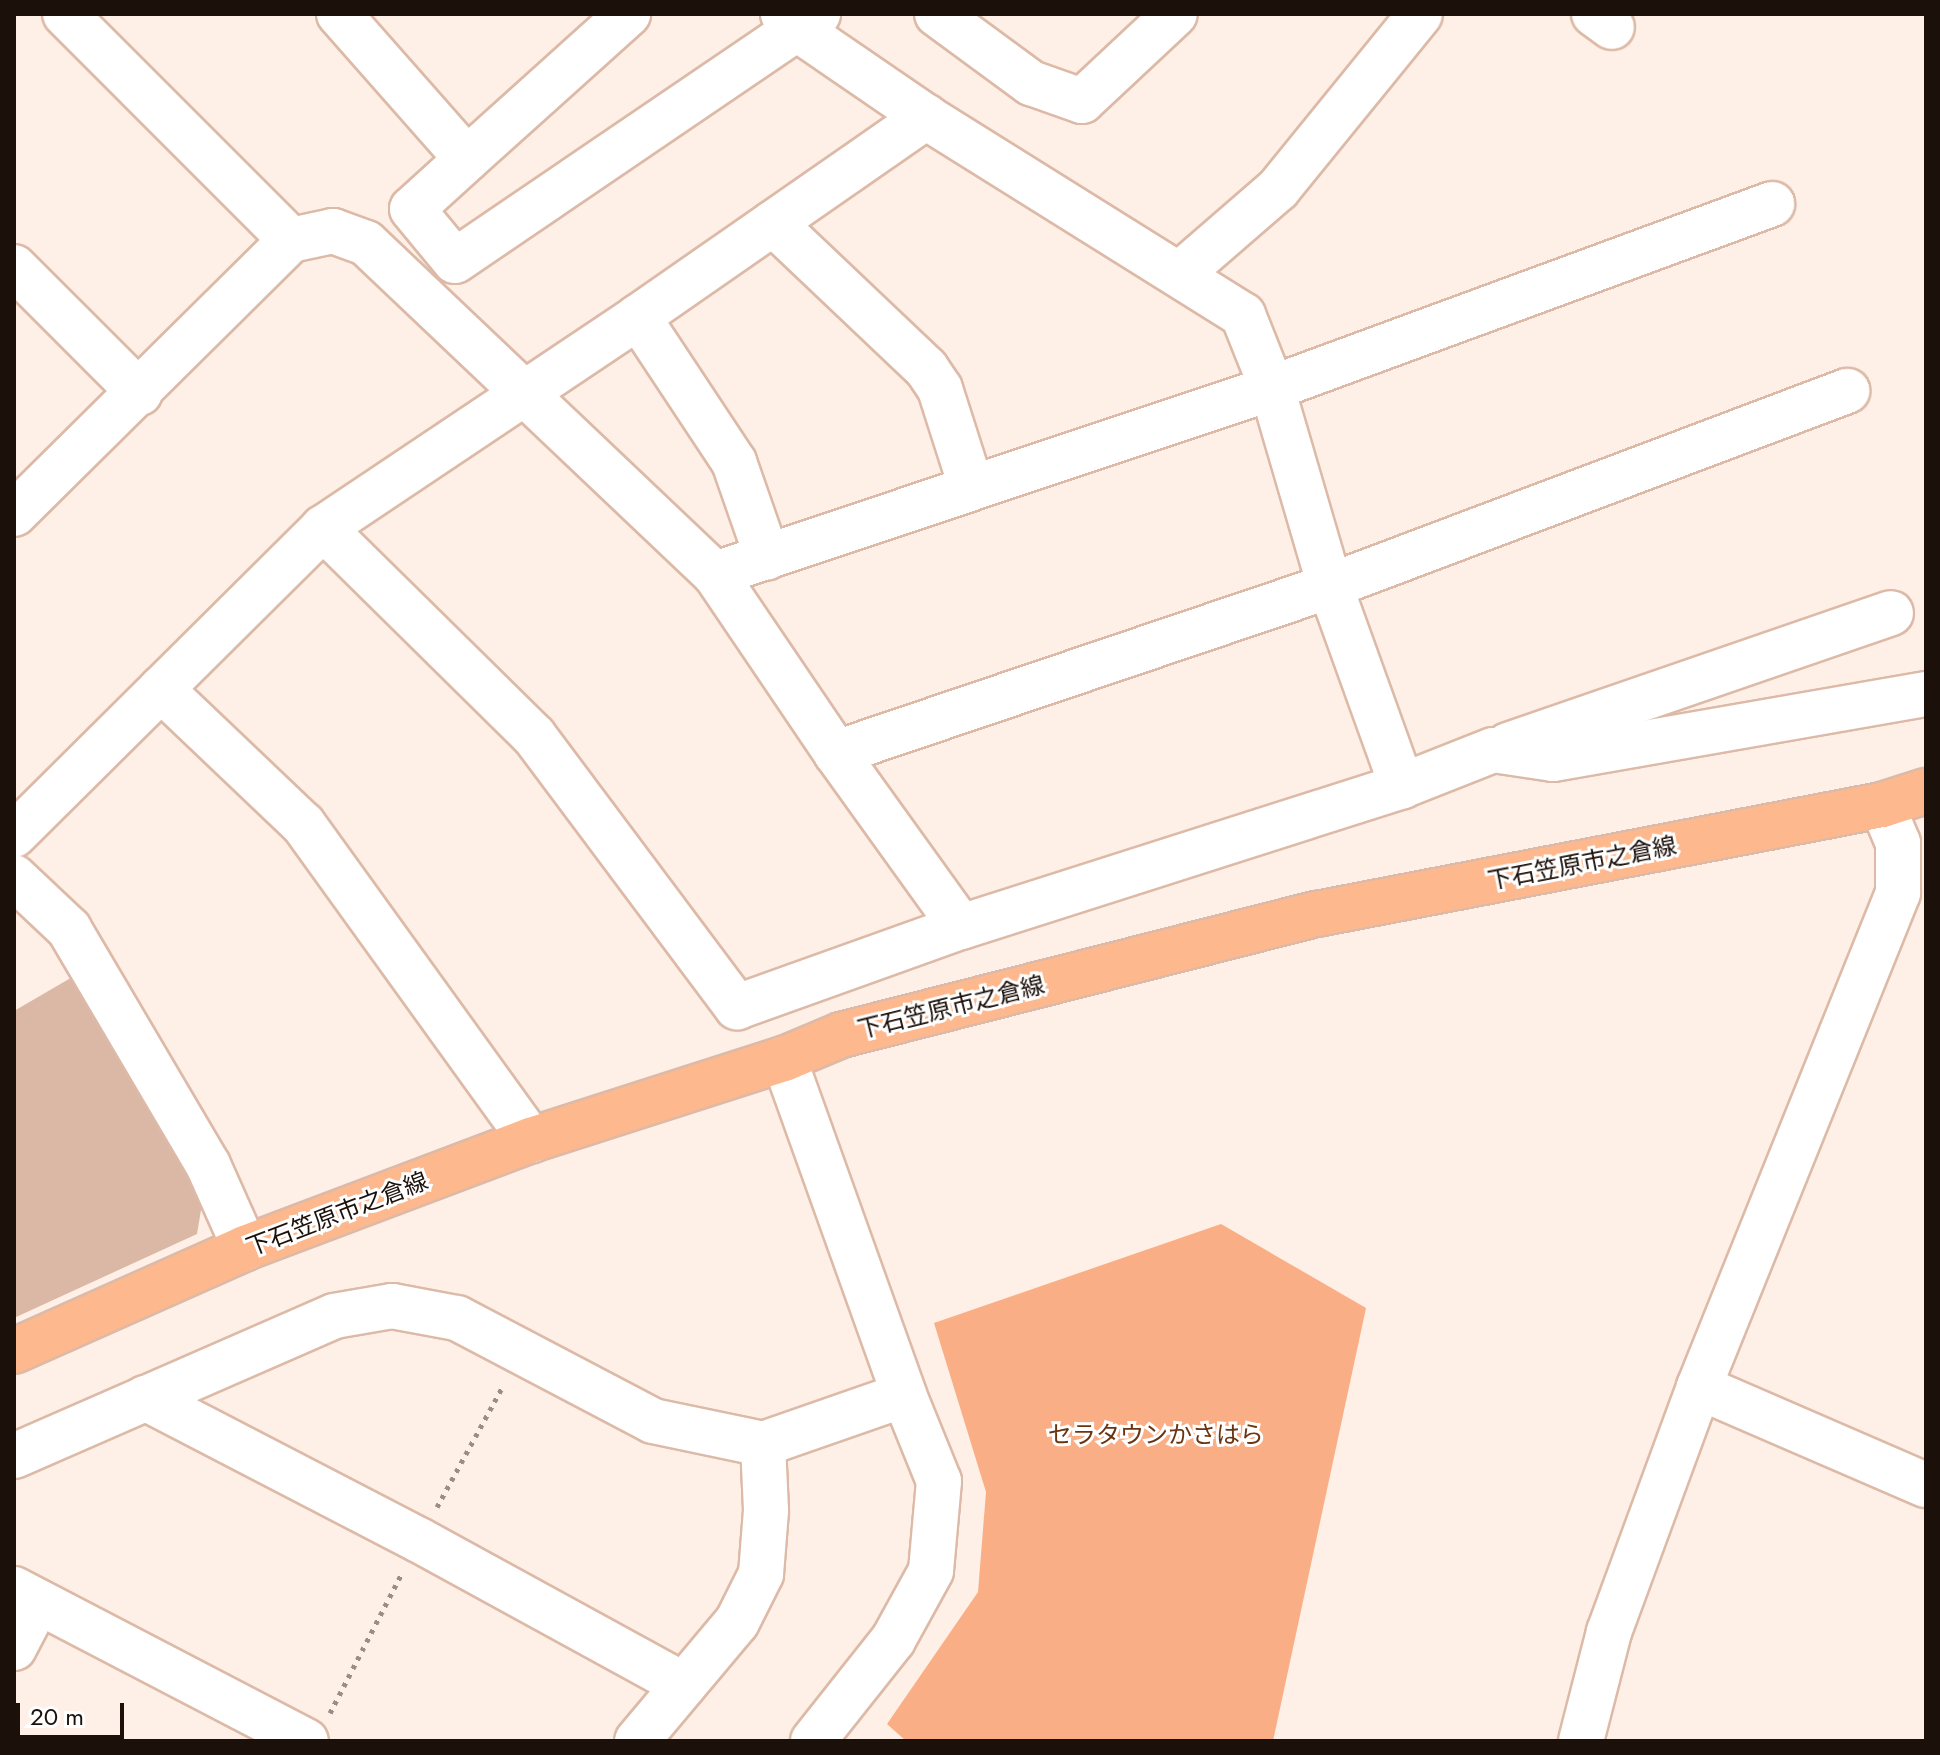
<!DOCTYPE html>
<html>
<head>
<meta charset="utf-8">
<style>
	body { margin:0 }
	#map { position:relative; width:1940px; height:1755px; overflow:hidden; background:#feefe7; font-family:Jost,"Noto Sans JP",sans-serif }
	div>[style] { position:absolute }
	.green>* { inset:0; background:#faae85 }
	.building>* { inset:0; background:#dbb8a6 }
	.path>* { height:5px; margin-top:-2.5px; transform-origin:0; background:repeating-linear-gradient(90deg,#9b8d86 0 4px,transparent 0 10px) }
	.roads { filter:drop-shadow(2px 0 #dcbaa7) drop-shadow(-2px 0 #dcbaa7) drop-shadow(0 2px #dcbaa7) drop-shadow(0 -2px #dcbaa7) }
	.minor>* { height:44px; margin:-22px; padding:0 22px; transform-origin:22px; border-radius:22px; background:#fff }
	.major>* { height:44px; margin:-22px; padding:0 22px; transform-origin:22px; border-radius:22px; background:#fdb88e }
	span { translate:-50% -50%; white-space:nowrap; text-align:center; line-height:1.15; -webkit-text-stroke:6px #fff; paint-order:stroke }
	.street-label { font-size:24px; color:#1c100a }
	.park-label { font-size:24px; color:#6b3411 }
	.frame { position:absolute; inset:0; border:16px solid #1c100a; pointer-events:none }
	.scale { position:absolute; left:16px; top:1703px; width:108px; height:36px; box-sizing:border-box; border:4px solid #1c100a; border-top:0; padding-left:10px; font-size:24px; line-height:28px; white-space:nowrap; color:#1c100a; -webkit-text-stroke:6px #fff; paint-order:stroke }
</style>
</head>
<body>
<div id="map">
	<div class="green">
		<i style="clip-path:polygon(1221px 1224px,1366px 1308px,1273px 1741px,906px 1741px,887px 1724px,978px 1592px,986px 1492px,934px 1323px)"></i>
	</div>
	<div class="building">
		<i style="clip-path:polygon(81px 972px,205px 1186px,197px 1234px,14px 1318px,14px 1011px)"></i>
	</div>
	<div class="path">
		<i style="left:437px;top:1507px;width:138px;rotate:-61.4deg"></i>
		<i style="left:330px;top:1713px;width:157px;rotate:-62.8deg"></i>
	</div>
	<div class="roads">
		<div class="minor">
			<i style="left:65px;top:14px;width:320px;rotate:45deg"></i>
			<i style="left:339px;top:14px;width:193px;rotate:48.6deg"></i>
			<i style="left:467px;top:159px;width:74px;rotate:137.7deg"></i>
			<i style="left:412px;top:209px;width:67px;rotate:50.4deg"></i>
			<i style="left:455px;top:261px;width:439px;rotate:-34.2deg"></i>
			<i style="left:783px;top:14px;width:19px;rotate:47deg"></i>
			<i style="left:796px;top:28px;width:158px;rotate:34.4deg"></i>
			<i style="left:926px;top:117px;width:374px;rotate:32deg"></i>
			<i style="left:1243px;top:315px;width:79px;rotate:68.3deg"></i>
			<i style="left:1272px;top:388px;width:206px;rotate:73.7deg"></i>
			<i style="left:1330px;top:586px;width:213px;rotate:70.2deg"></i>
			<i style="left:937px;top:14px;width:117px;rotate:36.3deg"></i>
			<i style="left:1031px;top:83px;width:54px;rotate:19.4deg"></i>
			<i style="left:1082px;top:101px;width:127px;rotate:-43.1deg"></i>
			<i style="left:1594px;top:14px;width:22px;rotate:36deg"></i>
			<i style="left:467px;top:159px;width:217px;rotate:-42deg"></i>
			<i style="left:773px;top:223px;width:211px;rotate:43.5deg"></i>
			<i style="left:926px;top:368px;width:25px;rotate:56deg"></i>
			<i style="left:940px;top:389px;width:102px;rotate:72.3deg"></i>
			<i style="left:14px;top:267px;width:178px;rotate:45deg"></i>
			<i style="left:1180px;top:274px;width:130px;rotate:-40.9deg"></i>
			<i style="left:1278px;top:189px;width:225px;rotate:-50.9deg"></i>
			<i style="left:638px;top:317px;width:174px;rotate:56.5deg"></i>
			<i style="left:734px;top:462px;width:101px;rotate:70.8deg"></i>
			<i style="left:14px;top:514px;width:390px;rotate:-44.7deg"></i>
			<i style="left:291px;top:240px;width:43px;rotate:-12.1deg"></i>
			<i style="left:333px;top:231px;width:35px;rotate:20deg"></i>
			<i style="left:366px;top:243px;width:481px;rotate:43.5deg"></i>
			<i style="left:715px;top:574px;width:216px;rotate:55.9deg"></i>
			<i style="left:836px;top:753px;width:214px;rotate:54.3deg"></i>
			<i style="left:961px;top:927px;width:463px;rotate:-17.7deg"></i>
			<i style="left:1402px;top:786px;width:98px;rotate:-21.6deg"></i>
			<i style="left:1493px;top:750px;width:61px;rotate:8.5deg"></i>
			<i style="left:1553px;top:759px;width:379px;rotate:-9.9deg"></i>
			<i style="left:323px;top:528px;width:296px;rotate:44.6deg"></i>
			<i style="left:534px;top:736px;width:339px;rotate:53.2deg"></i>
			<i style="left:737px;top:1007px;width:238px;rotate:-19.7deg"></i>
			<i style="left:715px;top:574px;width:587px;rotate:-18.47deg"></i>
			<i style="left:1272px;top:388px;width:533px;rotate:-20.2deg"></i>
			<i style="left:161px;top:689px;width:196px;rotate:43.6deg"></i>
			<i style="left:303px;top:824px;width:390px;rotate:54.2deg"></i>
			<i style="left:1508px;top:745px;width:405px;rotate:-19deg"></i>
			<i style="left:836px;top:753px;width:521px;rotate:-18.68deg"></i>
			<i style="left:1330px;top:586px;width:553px;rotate:-20.67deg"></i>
			<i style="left:14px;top:835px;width:436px;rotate:-44.8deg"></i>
			<i style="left:323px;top:528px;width:379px;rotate:-33.8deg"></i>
			<i style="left:638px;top:317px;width:351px;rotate:-34.8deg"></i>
			<i style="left:14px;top:877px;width:76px;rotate:43.4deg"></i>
			<i style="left:69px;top:929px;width:274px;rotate:59.5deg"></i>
			<i style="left:208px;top:1165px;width:91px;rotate:66deg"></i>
			<i style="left:784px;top:1059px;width:357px;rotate:70.3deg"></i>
			<i style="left:904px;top:1395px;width:93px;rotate:67.9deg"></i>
			<i style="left:939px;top:1481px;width:90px;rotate:95.1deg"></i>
			<i style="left:931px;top:1571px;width:79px;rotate:118.8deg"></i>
			<i style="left:893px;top:1640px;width:129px;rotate:128.4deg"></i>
			<i style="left:1699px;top:1387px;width:247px;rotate:23.4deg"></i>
			<i style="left:145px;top:1398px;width:309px;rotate:27.4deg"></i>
			<i style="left:419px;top:1540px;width:302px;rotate:28.7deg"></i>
			<i style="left:14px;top:1456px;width:349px;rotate:-23.6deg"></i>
			<i style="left:334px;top:1316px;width:59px;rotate:-9.8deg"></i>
			<i style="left:392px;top:1306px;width:66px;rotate:10.5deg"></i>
			<i style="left:457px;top:1318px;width:221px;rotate:27.7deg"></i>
			<i style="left:653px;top:1421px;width:112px;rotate:11.8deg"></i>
			<i style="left:763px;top:1444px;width:149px;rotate:-19.2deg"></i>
			<i style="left:14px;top:1589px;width:329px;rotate:27.5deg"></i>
			<i style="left:14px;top:1648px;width:52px;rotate:-62.4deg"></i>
			<i style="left:637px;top:1741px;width:155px;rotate:-50deg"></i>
			<i style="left:737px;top:1622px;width:54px;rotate:-63.4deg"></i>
			<i style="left:761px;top:1574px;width:64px;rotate:-85.5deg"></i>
			<i style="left:766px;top:1510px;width:66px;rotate:-92.6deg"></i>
			<i style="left:1581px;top:1741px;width:113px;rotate:-75.6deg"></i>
			<i style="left:1609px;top:1632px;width:261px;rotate:-69.8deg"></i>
			<i style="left:1699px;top:1387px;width:533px;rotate:-68.06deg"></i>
			<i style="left:1898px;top:893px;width:50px;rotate:-90deg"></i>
			<i style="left:1898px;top:843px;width:41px;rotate:-112.8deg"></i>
		</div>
		<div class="major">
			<i style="left:14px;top:1351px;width:253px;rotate:-24deg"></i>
			<i style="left:245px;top:1248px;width:306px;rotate:-20.7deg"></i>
			<i style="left:531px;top:1140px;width:266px;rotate:-17.8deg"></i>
			<i style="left:784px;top:1059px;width:62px;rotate:-22.8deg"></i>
			<i style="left:841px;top:1035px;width:491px;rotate:-14.3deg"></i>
			<i style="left:1317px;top:914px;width:575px;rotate:-10.92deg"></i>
			<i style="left:1882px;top:805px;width:46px;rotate:-17.7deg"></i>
		</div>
	</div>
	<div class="street-label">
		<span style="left:1582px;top:863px;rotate:-11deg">下石笠原市之倉線</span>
		<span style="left:951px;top:1007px;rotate:-14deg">下石笠原市之倉線</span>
		<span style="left:337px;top:1214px;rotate:-21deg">下石笠原市之倉線</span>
	</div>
	<div class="park-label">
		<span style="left:1156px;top:1435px">セラタウンかさはら</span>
	</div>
	<div class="frame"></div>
	<div class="scale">20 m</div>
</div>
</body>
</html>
